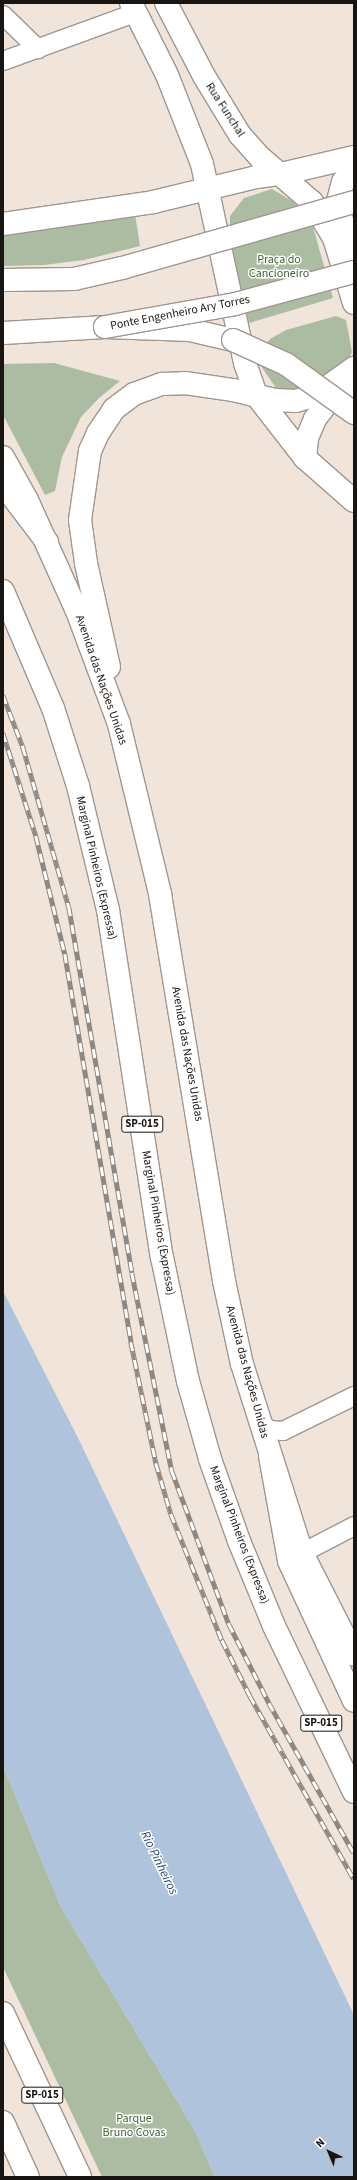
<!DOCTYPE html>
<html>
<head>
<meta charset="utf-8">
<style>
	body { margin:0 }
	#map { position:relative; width:357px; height:2180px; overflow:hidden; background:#f0e4db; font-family:"Source Sans 3",sans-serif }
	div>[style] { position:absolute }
	.green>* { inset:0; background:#abbca3 }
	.water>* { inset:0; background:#afc3dd }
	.roads { filter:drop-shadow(1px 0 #a1968e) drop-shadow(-1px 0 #a1968e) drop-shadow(0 1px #a1968e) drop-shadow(0 -1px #a1968e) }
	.minor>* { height:18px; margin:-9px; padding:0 9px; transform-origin:9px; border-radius:9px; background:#fff }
	.primary>* { height:22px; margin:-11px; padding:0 11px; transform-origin:11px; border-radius:11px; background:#fff }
	.trunk>* { height:22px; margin:-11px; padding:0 11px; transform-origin:11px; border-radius:11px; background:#fff }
	.motorway>* { height:22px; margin:-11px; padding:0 11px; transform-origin:11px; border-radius:11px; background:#fff }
	.rail>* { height:4.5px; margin-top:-2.25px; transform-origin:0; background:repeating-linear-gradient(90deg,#fff 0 9px,#8f8780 0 18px); box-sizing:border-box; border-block:1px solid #8f8780 }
	.bridges { filter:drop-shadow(1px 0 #a1968e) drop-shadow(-1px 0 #a1968e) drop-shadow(0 1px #a1968e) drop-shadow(0 -1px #a1968e) }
	.trunk-bridge>* { height:22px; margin:-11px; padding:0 11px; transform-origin:11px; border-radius:11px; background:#fff }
	.motorway-bridge>* { height:22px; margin:-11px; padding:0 11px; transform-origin:11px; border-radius:11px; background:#fff }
	span { translate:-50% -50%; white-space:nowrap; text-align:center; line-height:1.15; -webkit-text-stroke:3px #fff; paint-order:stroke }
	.shield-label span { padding:1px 3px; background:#fff; border:1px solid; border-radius:3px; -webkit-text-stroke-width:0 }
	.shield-label { font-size:11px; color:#191512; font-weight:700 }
	.street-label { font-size:12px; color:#191512 }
	.park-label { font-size:12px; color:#446036 }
	.water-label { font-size:13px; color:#2f4c73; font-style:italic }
	.frame { position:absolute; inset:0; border:4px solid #191512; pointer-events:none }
	.north { position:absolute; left:309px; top:2132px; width:40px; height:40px; -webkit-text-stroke:3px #fff; paint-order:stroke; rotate:316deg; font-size:11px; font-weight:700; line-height:16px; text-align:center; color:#191512 }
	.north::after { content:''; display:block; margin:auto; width:14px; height:18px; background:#191512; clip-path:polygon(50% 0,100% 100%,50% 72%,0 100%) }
</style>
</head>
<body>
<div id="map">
	<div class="green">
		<i style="clip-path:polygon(272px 189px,294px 202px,313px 227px,333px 298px,249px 323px,230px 245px,230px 216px,244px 198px)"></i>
		<i style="clip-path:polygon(135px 214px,140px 246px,84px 260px,44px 265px,3px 266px,3px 233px)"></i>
		<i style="clip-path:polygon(336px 316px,346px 320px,352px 352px,346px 366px,299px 392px,278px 391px,261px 366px,262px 350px,270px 339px,286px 330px)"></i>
		<i style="clip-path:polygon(54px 363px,120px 381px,99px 398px,81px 417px,62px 457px,55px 491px,45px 495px,3px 415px,3px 364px)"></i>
		<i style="clip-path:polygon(3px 1766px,61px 1907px,195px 2131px,215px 2177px,102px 2177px,3px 1967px)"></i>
	</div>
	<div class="water">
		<i style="clip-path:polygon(3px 1291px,79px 1440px,354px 2015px,354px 2177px,215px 2177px,195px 2131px,61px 1907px,3px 1766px)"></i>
	</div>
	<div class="roads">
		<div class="minor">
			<i style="left:3px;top:15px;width:49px;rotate:44.2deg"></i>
			<i style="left:3px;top:61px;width:140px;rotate:-20deg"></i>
			<i style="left:259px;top:1422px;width:14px;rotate:36deg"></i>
			<i style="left:270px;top:1430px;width:13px;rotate:4deg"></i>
			<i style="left:283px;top:1431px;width:79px;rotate:-26.2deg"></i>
			<i style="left:302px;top:1553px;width:59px;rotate:-27.4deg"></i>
		</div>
		<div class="primary">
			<i style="left:131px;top:3px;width:80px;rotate:63.4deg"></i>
			<i style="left:167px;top:75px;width:96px;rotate:68.5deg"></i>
			<i style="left:202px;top:164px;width:204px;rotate:77.8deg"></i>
			<i style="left:245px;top:363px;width:34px;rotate:71deg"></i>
			<i style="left:256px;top:395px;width:80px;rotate:52.1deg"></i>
			<i style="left:305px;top:458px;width:65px;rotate:41.3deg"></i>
			<i style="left:166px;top:3px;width:82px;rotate:62.5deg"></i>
			<i style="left:204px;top:76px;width:69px;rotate:58.6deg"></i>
			<i style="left:240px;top:135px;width:31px;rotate:48deg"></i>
			<i style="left:261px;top:158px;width:67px;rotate:40.8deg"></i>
			<i style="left:312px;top:202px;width:42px;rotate:58.6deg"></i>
			<i style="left:334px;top:238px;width:68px;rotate:72.9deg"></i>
			<i style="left:305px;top:458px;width:20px;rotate:-84deg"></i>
			<i style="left:307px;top:438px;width:21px;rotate:-67deg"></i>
			<i style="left:315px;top:419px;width:20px;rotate:-53deg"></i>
			<i style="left:327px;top:403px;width:20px;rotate:-33deg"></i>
			<i style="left:344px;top:392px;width:10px;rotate:-11deg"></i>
		</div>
		<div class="trunk">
			<i style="left:354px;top:167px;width:19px;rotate:126deg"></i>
			<i style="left:343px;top:182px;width:24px;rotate:105deg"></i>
			<i style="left:337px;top:205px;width:54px;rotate:71.6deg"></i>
			<i style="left:3px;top:224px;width:152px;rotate:-8.3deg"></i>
			<i style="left:153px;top:202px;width:106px;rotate:-13.6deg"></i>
			<i style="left:256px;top:177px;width:25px;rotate:-7deg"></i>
			<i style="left:281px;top:174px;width:75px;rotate:-13.1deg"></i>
			<i style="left:3px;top:333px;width:102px;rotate:-3.4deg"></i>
			<i style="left:105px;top:327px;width:85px;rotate:2deg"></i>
			<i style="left:190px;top:330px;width:44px;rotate:13.1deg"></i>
			<i style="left:3px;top:457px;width:49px;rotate:60.8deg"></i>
			<i style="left:27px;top:500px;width:122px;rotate:65.8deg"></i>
			<i style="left:77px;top:611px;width:121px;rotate:69.6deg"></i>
			<i style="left:119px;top:724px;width:175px;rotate:76.4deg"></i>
			<i style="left:160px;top:894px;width:392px;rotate:80.6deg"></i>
			<i style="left:224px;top:1281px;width:85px;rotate:77.8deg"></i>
			<i style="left:242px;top:1364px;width:198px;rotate:72.4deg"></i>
			<i style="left:302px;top:1553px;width:114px;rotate:63deg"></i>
			<i style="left:109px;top:667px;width:107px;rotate:-102.5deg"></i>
			<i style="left:86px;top:563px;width:43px;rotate:-97.9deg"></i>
			<i style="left:80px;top:520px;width:70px;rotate:-81.8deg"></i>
			<i style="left:90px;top:451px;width:20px;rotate:-66deg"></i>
			<i style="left:98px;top:433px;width:29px;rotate:-56deg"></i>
			<i style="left:114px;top:409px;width:25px;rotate:-37deg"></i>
			<i style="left:134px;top:394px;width:30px;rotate:-20deg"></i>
			<i style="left:162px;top:384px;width:23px;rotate:-2deg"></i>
			<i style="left:185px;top:383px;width:49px;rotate:8.3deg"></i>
			<i style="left:233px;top:390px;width:43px;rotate:13.4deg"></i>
			<i style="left:275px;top:400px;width:21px;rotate:3deg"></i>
			<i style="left:296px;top:401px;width:21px;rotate:-17deg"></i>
			<i style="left:316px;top:395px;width:47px;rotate:-35.4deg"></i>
			<i style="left:3px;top:2122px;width:60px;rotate:65.6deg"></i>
		</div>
		<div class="motorway">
			<i style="left:3px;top:484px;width:73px;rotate:52.8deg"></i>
			<i style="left:3px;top:591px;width:127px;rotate:66.9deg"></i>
			<i style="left:53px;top:708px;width:82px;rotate:72.2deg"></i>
			<i style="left:78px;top:786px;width:128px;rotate:76.4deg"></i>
			<i style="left:108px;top:910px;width:351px;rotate:81.2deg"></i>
			<i style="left:162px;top:1257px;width:127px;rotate:78.2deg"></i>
			<i style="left:188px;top:1381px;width:81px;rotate:74.2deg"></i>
			<i style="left:210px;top:1459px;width:87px;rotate:70.5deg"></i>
			<i style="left:239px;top:1541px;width:92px;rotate:67.6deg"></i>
			<i style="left:274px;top:1626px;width:184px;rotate:64.3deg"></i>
			<i style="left:270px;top:1456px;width:107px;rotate:79.7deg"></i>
			<i style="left:289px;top:1561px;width:154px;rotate:65.1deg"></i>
			<i style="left:3px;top:2013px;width:181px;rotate:64.8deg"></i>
		</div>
	</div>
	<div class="rail">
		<i style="left:3px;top:695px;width:56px;rotate:69deg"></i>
		<i style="left:23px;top:747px;width:166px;rotate:74deg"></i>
		<i style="left:69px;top:907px;width:371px;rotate:80.2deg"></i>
		<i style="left:132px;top:1273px;width:202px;rotate:78.6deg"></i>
		<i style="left:172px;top:1471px;width:163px;rotate:69.6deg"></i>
		<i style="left:229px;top:1624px;width:89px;rotate:63.1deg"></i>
		<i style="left:269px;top:1703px;width:172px;rotate:60.5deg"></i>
		<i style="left:3px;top:733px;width:108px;rotate:72.2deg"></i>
		<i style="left:36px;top:836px;width:122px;rotate:76.2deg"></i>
		<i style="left:65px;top:954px;width:394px;rotate:80.3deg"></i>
		<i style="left:131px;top:1342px;width:124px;rotate:78.3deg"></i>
		<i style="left:156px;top:1463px;width:53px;rotate:73.6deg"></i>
		<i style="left:171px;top:1514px;width:136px;rotate:68deg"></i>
		<i style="left:222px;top:1640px;width:63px;rotate:63.4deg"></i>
		<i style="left:250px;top:1696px;width:210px;rotate:60.4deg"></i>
	</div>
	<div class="bridges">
		<div class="trunk-bridge">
			<i style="left:105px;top:327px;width:132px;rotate:-10deg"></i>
			<i style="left:235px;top:304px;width:123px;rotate:-15.1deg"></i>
			<i style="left:233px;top:340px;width:58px;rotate:24.4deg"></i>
			<i style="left:286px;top:364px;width:84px;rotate:35.8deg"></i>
		</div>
		<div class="motorway-bridge">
			<i style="left:3px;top:280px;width:71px;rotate:-0.8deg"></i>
			<i style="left:74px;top:279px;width:49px;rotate:-12.9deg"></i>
			<i style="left:122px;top:268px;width:241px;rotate:-15.9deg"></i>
		</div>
	</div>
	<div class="shield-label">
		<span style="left:142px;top:1124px">SP-015</span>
		<span style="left:321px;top:1723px">SP-015</span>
		<span style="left:42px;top:2095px">SP-015</span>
	</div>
	<div class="street-label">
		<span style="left:225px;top:110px;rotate:57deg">Rua Funchal</span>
		<span style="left:180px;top:313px;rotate:-11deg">Ponte Engenheiro Ary Torres</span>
		<span style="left:101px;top:680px;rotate:71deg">Avenida das Nações Unidas</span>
		<span style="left:96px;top:868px;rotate:77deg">Marginal Pinheiros (Expressa)</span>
		<span style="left:187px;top:1054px;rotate:80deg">Avenida das Nações Unidas</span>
		<span style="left:158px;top:1223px;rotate:80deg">Marginal Pinheiros (Expressa)</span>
		<span style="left:247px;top:1372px;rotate:75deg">Avenida das Nações Unidas</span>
		<span style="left:239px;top:1535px;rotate:69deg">Marginal Pinheiros (Expressa)</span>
	</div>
	<div class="park-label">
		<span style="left:279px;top:267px">Praça do<br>Cancioneiro</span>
		<span style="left:134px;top:2126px">Parque<br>Bruno Covas</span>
	</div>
	<div class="water-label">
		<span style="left:159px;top:1863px;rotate:64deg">Rio Pinheiros</span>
	</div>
	<div class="frame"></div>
	<div class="north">N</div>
</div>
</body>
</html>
